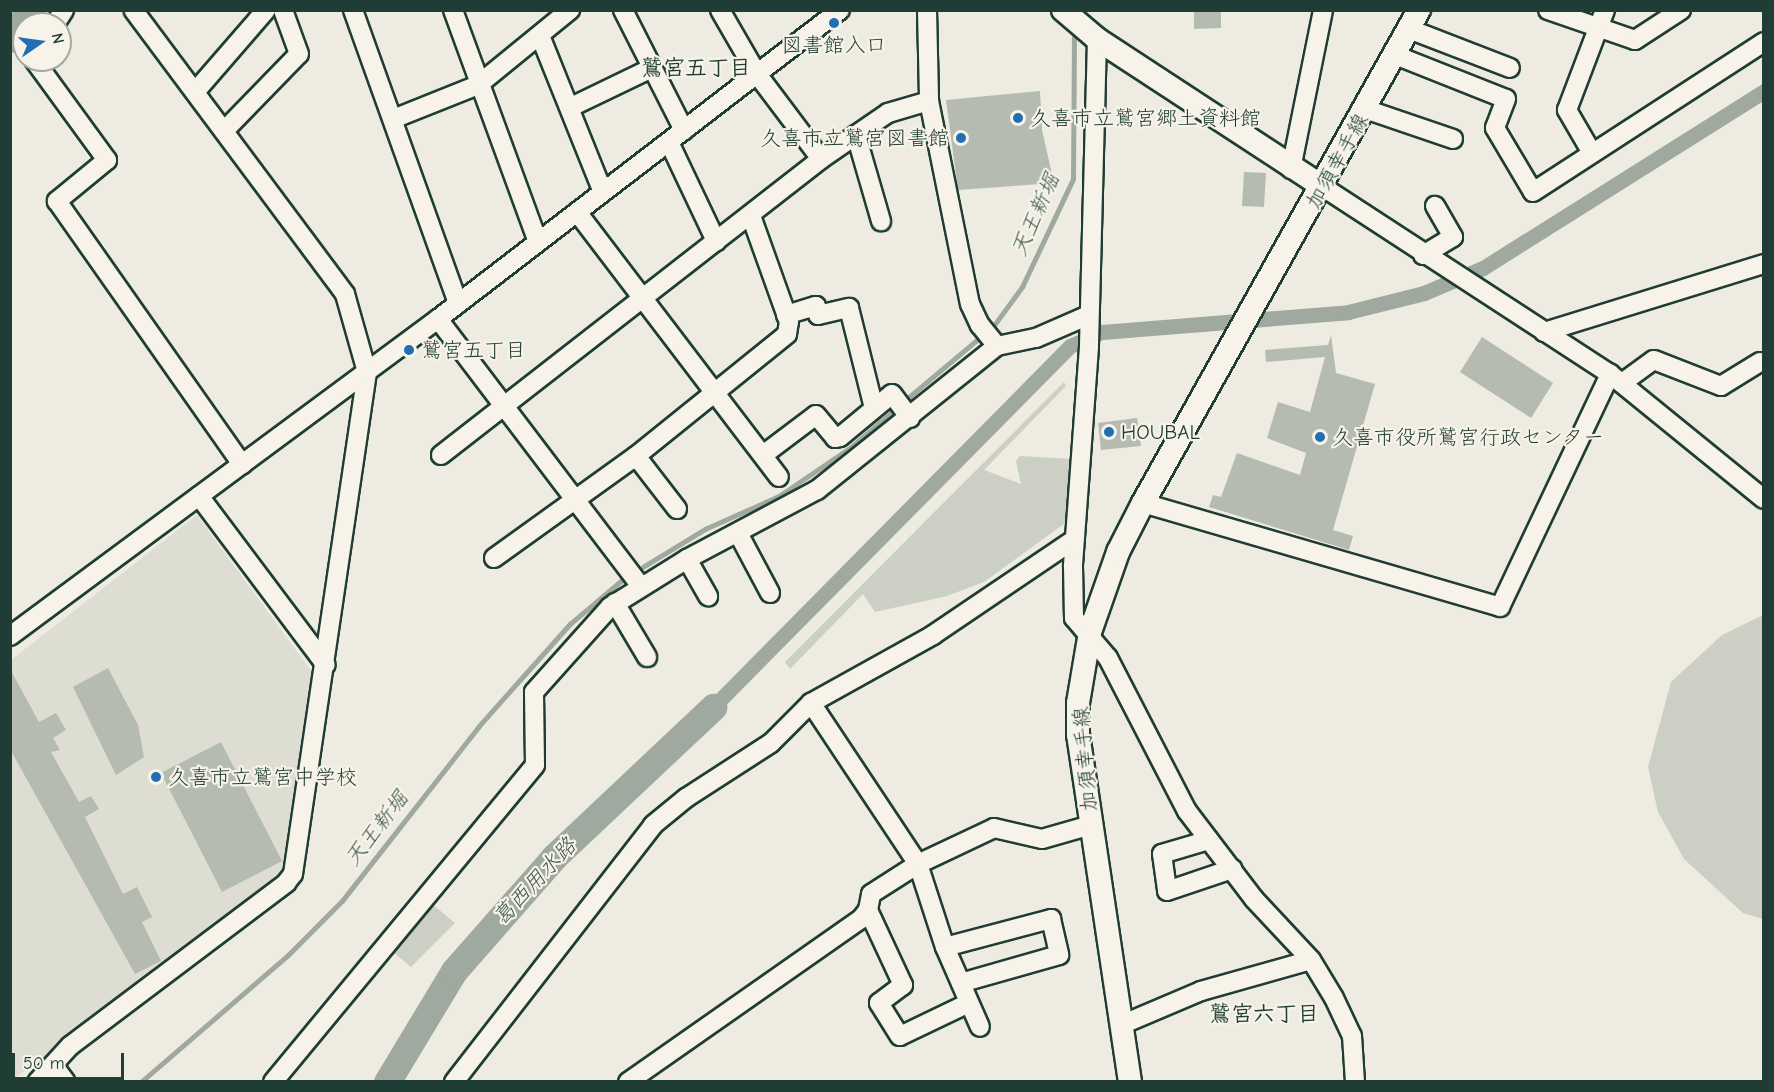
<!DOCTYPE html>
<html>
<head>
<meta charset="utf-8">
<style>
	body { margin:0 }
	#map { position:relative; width:1774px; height:1092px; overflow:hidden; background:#eeece1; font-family:"Comic Neue","Klee One",sans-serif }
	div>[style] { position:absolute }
	.built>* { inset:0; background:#ddddd2 }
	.green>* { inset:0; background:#cccfc4 }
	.stream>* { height:4.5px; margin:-2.25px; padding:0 2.25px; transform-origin:2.25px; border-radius:2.25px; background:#9fa99f }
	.canal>* { height:15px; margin:-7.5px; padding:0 7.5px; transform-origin:7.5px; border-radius:7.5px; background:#9fa99f }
	.river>* { height:27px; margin:-13.5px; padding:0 13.5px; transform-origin:13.5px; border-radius:13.5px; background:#9fa99f }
	.building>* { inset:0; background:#b5bbb0 }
	.roads { filter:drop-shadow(2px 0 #1f3d34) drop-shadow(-2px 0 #1f3d34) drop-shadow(0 2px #1f3d34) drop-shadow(0 -2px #1f3d34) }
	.minor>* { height:18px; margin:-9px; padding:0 9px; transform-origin:9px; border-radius:9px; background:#f7f3e8 }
	.major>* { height:22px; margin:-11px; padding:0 11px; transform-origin:11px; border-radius:11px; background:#f7f3e8 }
	.dots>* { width:16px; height:16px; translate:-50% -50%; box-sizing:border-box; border:3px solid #f7f3e8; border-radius:50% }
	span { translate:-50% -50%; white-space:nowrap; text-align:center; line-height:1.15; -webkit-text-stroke:4.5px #f7f3e8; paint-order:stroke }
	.poi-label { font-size:21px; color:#1f3d34 }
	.left { translate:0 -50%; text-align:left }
	.right { translate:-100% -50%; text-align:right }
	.street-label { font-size:21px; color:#1f3d34 }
	.neighbourhood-label { font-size:22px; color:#1f3d34; font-weight:700 }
	.water-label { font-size:22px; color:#3f584f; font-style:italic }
	.frame { position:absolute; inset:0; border:12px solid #1f3d34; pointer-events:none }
	.north { position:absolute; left:12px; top:12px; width:60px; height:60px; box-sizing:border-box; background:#f7f3e8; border:2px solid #a1aaa0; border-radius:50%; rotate:77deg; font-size:16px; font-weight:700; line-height:24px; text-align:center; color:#1f3d34 }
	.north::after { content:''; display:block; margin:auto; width:21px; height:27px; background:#1f6fb2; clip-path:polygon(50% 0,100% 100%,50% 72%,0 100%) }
	.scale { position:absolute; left:12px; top:1053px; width:112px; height:27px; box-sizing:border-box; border:3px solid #1f3d34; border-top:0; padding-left:8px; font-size:18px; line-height:21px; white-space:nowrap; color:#1f3d34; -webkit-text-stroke:4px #f7f3e8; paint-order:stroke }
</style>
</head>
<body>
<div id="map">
	<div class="built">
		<i style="clip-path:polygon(197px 515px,317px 679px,284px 876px,11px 1081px,11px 660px)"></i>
	</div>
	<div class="green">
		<i style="clip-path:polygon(1064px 382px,1066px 386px,984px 470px,1021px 484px,1016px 461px,1020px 456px,1072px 459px,1068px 521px,984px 582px,947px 596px,875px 612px,863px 594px,790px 669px,785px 662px)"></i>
		<i style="clip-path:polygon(1763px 615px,1763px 919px,1743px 913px,1684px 859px,1658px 812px,1648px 767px,1671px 682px,1722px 635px)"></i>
		<i style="clip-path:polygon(432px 904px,455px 923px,411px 967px,391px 950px)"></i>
	</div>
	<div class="stream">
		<i style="left:995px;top:324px;width:46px;rotate:-53.9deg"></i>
		<i style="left:1022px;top:287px;width:119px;rotate:-64.7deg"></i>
		<i style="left:1073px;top:179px;width:141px;rotate:-89.6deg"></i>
		<i style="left:909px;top:397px;width:89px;rotate:-40deg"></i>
		<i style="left:643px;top:567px;width:73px;rotate:-31.5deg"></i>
		<i style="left:705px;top:529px;width:81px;rotate:-24deg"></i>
		<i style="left:779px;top:496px;width:87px;rotate:-34.2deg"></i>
		<i style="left:851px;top:447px;width:52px;rotate:-40.4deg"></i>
		<i style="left:141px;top:1082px;width:194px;rotate:-40.8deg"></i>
		<i style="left:288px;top:955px;width:76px;rotate:-45deg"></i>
		<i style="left:342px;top:901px;width:222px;rotate:-51.9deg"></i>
		<i style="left:479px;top:726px;width:137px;rotate:-48.3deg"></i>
		<i style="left:570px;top:624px;width:68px;rotate:-40.2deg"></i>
	</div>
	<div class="canal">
		<i style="left:713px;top:707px;width:508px;rotate:-45.32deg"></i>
		<i style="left:1070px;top:346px;width:35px;rotate:-24deg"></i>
		<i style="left:1102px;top:332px;width:247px;rotate:-4.6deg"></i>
		<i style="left:1348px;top:312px;width:78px;rotate:-14deg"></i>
		<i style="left:1424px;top:293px;width:64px;rotate:-23deg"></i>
		<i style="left:1483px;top:268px;width:332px;rotate:-32.2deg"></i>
	</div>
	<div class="river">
		<i style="left:10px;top:39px;width:35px;rotate:-55deg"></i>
		<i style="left:387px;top:1082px;width:130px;rotate:-58.9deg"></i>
		<i style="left:454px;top:971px;width:152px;rotate:-48.7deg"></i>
		<i style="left:554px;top:857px;width:219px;rotate:-43.3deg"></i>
	</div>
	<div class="building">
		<i style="clip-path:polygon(1194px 10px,1221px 10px,1221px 28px,1194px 29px)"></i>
		<i style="clip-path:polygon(1040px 91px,1042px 130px,1054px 183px,958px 190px,946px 100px)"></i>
		<i style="clip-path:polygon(1244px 172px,1266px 173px,1264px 207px,1242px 206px)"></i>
		<i style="clip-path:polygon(1331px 335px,1336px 373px,1375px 384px,1333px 530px,1353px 536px,1349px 550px,1209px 507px,1213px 495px,1221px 497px,1237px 453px,1300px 475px,1306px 453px,1267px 438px,1278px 402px,1310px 412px,1325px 357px,1266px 362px,1265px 350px,1328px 345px)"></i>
		<i style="clip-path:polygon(1482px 337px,1553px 383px,1531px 418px,1460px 372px)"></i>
		<i style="clip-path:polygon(1137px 418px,1141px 446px,1101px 450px,1098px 423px)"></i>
		<i style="clip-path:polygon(108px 668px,138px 725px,144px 757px,116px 775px,73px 687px)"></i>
		<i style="clip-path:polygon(10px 669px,39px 722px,56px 713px,66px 730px,53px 738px,60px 750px,51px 752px,79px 802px,91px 796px,99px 809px,85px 817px,123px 894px,137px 887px,152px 917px,142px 922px,161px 961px,135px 974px,10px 749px)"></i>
		<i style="clip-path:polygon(221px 742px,282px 861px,222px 892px,161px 773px)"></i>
	</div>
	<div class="roads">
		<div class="minor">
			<i style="left:353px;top:10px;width:312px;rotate:70.3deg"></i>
			<i style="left:453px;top:10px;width:247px;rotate:69.9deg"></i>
			<i style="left:623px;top:10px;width:135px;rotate:63.1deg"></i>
			<i style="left:720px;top:10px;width:74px;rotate:60deg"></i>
			<i style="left:757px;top:74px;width:106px;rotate:53deg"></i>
			<i style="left:927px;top:10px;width:91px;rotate:88.7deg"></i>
			<i style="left:929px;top:101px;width:207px;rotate:78.6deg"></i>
			<i style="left:970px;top:304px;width:23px;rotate:65deg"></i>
			<i style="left:980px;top:325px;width:27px;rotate:51deg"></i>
			<i style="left:997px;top:346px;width:40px;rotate:-12deg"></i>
			<i style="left:1036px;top:338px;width:58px;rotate:-23.5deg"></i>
			<i style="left:1548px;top:10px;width:92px;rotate:19deg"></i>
			<i style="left:1635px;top:40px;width:55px;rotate:-33.1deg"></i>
			<i style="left:55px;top:24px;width:17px;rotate:-57deg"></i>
			<i style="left:1409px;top:29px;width:108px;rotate:21.1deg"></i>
			<i style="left:541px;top:38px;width:166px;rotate:68.1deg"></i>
			<i style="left:1097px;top:39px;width:308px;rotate:91.5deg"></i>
			<i style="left:1089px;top:347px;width:220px;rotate:94.2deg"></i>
			<i style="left:1073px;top:566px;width:52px;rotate:88.9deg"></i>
			<i style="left:1074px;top:618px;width:52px;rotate:49.6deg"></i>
			<i style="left:1108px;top:658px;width:172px;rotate:62.7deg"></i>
			<i style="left:1187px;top:811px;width:111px;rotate:52.7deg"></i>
			<i style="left:1254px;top:899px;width:83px;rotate:46.9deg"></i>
			<i style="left:1311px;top:960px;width:44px;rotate:58.8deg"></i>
			<i style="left:1334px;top:998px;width:42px;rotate:64.7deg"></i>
			<i style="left:1352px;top:1036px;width:46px;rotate:86.3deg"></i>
			<i style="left:1395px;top:55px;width:119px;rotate:21.6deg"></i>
			<i style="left:1506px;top:99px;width:31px;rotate:111deg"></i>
			<i style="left:1495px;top:128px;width:74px;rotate:59.3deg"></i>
			<i style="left:1533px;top:192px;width:275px;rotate:-33deg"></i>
			<i style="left:34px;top:60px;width:124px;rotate:53.9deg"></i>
			<i style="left:107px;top:160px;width:65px;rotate:140.6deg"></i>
			<i style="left:57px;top:201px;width:322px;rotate:54.9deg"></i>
			<i style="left:195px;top:92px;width:108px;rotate:-49.1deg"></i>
			<i style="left:571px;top:107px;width:90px;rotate:-25.7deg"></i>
			<i style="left:1365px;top:109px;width:93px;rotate:18.8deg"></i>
			<i style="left:393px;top:119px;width:92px;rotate:-21.8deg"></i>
			<i style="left:478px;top:85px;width:119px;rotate:-39.2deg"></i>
			<i style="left:224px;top:131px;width:107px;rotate:-45.8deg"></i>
			<i style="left:299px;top:54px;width:47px;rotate:-110deg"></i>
			<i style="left:856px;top:135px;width:90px;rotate:73.8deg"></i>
			<i style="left:669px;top:142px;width:110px;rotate:64.6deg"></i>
			<i style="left:1592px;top:153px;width:50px;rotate:-120.2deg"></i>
			<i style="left:1567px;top:110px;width:107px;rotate:-69.2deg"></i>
			<i style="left:1291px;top:169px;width:162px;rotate:-78.6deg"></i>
			<i style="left:1323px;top:187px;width:343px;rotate:33.1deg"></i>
			<i style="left:1610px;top:374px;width:198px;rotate:39.1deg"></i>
			<i style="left:577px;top:212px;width:333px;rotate:52.7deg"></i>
			<i style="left:1423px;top:255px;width:35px;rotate:-31deg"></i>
			<i style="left:1453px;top:237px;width:36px;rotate:-120deg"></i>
			<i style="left:786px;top:315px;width:31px;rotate:-17deg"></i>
			<i style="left:816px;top:306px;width:9px;rotate:77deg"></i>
			<i style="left:818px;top:315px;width:32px;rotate:-13deg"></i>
			<i style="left:849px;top:308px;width:103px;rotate:76deg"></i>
			<i style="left:438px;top:319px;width:335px;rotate:52.8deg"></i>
			<i style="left:1544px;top:332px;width:230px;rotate:-17.2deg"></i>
			<i style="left:1622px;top:383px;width:39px;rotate:-36deg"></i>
			<i style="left:1654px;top:360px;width:72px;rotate:21.2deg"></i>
			<i style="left:1721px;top:386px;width:46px;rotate:-31.6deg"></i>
			<i style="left:441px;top:455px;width:482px;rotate:-37.9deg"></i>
			<i style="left:821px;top:159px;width:81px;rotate:-34.5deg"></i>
			<i style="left:888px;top:113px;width:43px;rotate:-16.3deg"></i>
			<i style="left:763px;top:455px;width:66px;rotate:-37deg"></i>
			<i style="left:816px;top:415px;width:30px;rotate:50deg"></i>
			<i style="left:835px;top:438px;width:5px;rotate:-11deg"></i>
			<i style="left:840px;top:437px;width:67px;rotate:-39.6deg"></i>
			<i style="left:892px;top:394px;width:30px;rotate:53deg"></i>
			<i style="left:636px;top:456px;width:67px;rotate:52.3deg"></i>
			<i style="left:199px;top:496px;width:211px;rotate:53.1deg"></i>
			<i style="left:1143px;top:503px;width:372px;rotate:16.2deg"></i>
			<i style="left:1500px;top:607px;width:258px;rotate:-64.7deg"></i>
			<i style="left:738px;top:533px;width:68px;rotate:61.9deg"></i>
			<i style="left:494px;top:558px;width:175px;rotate:-35.7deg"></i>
			<i style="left:636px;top:456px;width:194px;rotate:-38.9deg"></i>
			<i style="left:787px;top:334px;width:12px;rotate:-81deg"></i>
			<i style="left:789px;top:322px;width:113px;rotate:-109.7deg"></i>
			<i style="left:687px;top:559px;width:43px;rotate:60.4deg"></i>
			<i style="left:615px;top:603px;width:63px;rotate:59.3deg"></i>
			<i style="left:10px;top:636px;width:533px;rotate:-36.53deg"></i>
			<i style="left:438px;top:319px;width:507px;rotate:-37.55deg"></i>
			<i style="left:811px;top:703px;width:193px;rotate:56.4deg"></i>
			<i style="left:918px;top:864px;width:87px;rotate:72deg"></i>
			<i style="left:945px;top:947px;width:87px;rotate:66.4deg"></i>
			<i style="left:1209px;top:840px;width:49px;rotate:163.4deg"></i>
			<i style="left:1162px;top:854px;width:37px;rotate:82deg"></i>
			<i style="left:1167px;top:891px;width:69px;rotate:-18.7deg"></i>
			<i style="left:868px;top:910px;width:83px;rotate:65deg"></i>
			<i style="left:903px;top:985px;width:30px;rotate:143deg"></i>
			<i style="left:879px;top:1003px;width:39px;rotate:58deg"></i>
			<i style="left:900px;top:1036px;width:76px;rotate:-25.6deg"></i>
			<i style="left:945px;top:947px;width:110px;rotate:-14.8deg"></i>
			<i style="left:1051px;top:919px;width:37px;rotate:77deg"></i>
			<i style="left:1059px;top:955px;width:102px;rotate:164.1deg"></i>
			<i style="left:1121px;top:1025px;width:87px;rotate:-23deg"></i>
			<i style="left:1201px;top:991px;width:114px;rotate:-15.7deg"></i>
			<i style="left:53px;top:1065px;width:21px;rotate:53deg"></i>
			<i style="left:37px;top:1082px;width:49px;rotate:-47.5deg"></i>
			<i style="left:70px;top:1046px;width:271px;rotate:-37deg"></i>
			<i style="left:286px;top:883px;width:11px;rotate:-52deg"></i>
			<i style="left:293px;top:874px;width:507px;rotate:-81.61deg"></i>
			<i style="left:367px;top:372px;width:81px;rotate:-105.8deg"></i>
			<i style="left:345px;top:294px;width:354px;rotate:-126.7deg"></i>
			<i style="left:273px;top:1082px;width:411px;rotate:-50.4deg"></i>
			<i style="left:535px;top:765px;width:73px;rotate:-90.8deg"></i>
			<i style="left:534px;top:692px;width:114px;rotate:-48.2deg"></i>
			<i style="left:610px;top:607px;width:91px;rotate:-31.9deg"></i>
			<i style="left:687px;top:559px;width:147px;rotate:-28deg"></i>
			<i style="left:817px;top:490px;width:231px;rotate:-38.7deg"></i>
			<i style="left:454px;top:1082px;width:325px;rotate:-52.2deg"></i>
			<i style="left:653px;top:825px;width:43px;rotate:-39.3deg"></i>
			<i style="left:686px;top:798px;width:101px;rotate:-32.9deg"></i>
			<i style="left:771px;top:743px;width:57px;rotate:-45deg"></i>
			<i style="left:811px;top:703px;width:140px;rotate:-29.1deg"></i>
			<i style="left:933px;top:635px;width:171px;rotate:-34.1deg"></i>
			<i style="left:628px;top:1082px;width:284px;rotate:-35deg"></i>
			<i style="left:861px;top:919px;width:11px;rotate:-52deg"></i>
			<i style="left:868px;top:910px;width:16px;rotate:-79deg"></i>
			<i style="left:871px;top:894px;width:56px;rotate:-32.6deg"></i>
			<i style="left:918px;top:864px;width:84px;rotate:-25.3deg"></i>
			<i style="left:994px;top:828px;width:49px;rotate:12.9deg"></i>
			<i style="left:1042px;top:839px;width:51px;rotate:-15.9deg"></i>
		</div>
		<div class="major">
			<i style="left:1063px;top:10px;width:45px;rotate:40.5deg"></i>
			<i style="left:1097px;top:39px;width:270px;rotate:33.2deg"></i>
			<i style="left:1130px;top:1082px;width:351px;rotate:-98.5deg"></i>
			<i style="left:1078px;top:735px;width:32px;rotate:-90deg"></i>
			<i style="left:1078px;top:703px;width:72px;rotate:-80.4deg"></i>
			<i style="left:1090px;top:632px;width:85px;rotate:-70.7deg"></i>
			<i style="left:1118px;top:552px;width:55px;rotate:-63deg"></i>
			<i style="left:1143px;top:503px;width:565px;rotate:-60.76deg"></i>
		</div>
	</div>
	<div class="dots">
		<i style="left:834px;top:23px;background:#1f6fb2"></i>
		<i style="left:1018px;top:118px;background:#1f6fb2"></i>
		<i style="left:961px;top:138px;background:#1f6fb2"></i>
		<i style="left:409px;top:350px;background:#1f6fb2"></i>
		<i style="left:1109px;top:432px;background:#1f6fb2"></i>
		<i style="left:1320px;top:437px;background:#1f6fb2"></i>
		<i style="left:156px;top:777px;background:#1f6fb2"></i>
	</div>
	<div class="poi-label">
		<span style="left:834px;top:45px">図書館入口</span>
		<span class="left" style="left:1030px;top:118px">久喜市立鷲宮郷土資料館</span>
		<span class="right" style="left:949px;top:138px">久喜市立鷲宮図書館</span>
		<span class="left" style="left:421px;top:350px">鷲宮五丁目</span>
		<span class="left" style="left:1121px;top:432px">HOUBAL</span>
		<span class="left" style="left:1332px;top:437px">久喜市役所鷲宮行政センター</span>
		<span class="left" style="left:168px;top:777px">久喜市立鷲宮中学校</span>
	</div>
	<div class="street-label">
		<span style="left:1337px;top:161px;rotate:-61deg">加須幸手線</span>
		<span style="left:1085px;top:759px;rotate:-95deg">加須幸手線</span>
	</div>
	<div class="neighbourhood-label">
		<span style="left:696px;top:69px">鷲宮五丁目</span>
		<span style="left:1264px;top:1015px">鷲宮六丁目</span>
	</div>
	<div class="water-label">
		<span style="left:1036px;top:215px;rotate:-66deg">天王新堀</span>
		<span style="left:377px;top:829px;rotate:-52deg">天王新堀</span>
		<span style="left:535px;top:882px;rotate:-47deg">葛西用水路</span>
	</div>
	<div class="frame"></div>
	<div class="north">N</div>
	<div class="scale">50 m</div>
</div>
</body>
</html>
